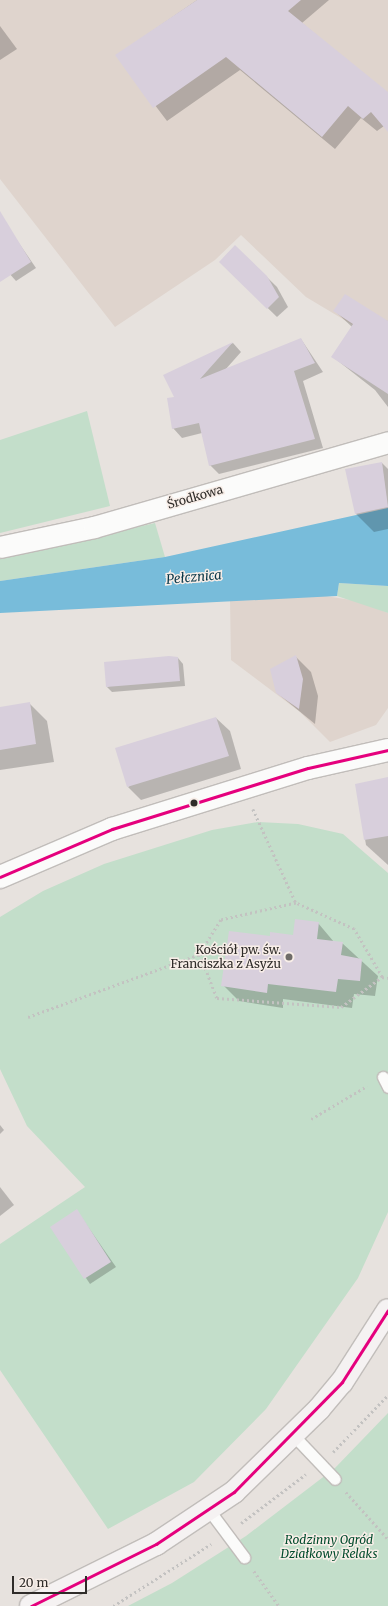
<!DOCTYPE html>
<html>
<head>
<meta charset="utf-8">
<style>
	body { margin:0 }
	#map { position:relative; width:388px; height:1606px; overflow:hidden; background:#e7e2de; font-family:Merriweather,serif }
	div>[style] { position:absolute }
	.built>* { inset:0; background:#dfd4cd }
	.green>* { inset:0; background:#c3deca }
	.water>* { inset:0; background:#78bcda }
	.shadow>* { inset:0; background:#0003 }
	.building>* { inset:0; background:#d8cfdc }
	.path>* { height:2.5px; margin-top:-1.25px; transform-origin:0; background:repeating-linear-gradient(90deg,#c3c2c1 0 2px,transparent 0 5px) }
	.roads { filter:drop-shadow(1px 0 #c1bdba) drop-shadow(-1px 0 #c1bdba) drop-shadow(0 1px #c1bdba) drop-shadow(0 -1px #c1bdba) }
	.service>* { height:11px; margin:-5.5px; padding:0 5.5px; transform-origin:5.5px; border-radius:5.5px; background:#fbfbfa }
	.minor>* { height:21px; margin:-10.5px; padding:0 10.5px; transform-origin:10.5px; border-radius:10.5px; background:#fbfbfa }
	.tertiary>* { height:22px; margin:-11px; padding:0 11px; transform-origin:11px; border-radius:11px; background:#fbfbfa }
	.secondary>* { height:22px; margin:-11px; padding:0 11px; transform-origin:11px; border-radius:11px; background:#f5f2f2 }
	.bus-1>* { height:3px; margin:-1.5px; padding:0 1.5px; transform-origin:1.5px; border-radius:1.5px; background:#e5007d }
	.dots>* { width:11px; height:11px; translate:-50% -50%; box-sizing:border-box; border:2px solid #f8eee8; border-radius:50% }
	span { translate:-50% -50%; white-space:nowrap; text-align:center; line-height:1.15; -webkit-text-stroke:3px #f8eee8; paint-order:stroke }
	.street-label { font-size:12px; color:#2f2c29 }
	.poi-label { font-size:12px; color:#2f2c29 }
	.right { translate:-100% -50%; text-align:right }
	.park-label { font-size:12px; color:#014b2c; font-style:italic }
	.water-label { font-size:13px; color:#053446; font-style:italic }
	.scale { position:absolute; left:12px; top:1576px; width:75px; height:18px; box-sizing:border-box; border:2px solid #2f2c29; border-top:0; padding-left:5px; font-size:12px; line-height:14px; white-space:nowrap; color:#2f2c29; -webkit-text-stroke:3px #f8eee8; paint-order:stroke }
</style>
</head>
<body>
<div id="map">
	<div class="built">
		<i style="clip-path:polygon(0 0,388px 0,388px 346px,306px 297px,241px 235px,215px 260px,115px 327px,0 179px)"></i>
		<i style="clip-path:polygon(312px 594px,358px 601px,388px 613px,388px 708px,376px 725px,330px 742px,300px 712px,231px 660px,230px 599px)"></i>
	</div>
	<div class="green">
		<i style="clip-path:polygon(87px 411px,110px 506px,0 533px,0 440px)"></i>
		<i style="clip-path:polygon(155px 523px,165px 557px,0 581px,0 559px)"></i>
		<i style="clip-path:polygon(339px 583px,388px 586px,388px 613px,337px 596px)"></i>
		<i style="clip-path:polygon(258px 822px,298px 824px,343px 834px,388px 873px,388px 1212px,358px 1278px,266px 1409px,194px 1482px,108px 1529px,0 1370px,0 1244px,85px 1187px,27px 1126px,0 1069px,0 917px,43px 891px,104px 864px,212px 830px)"></i>
		<i style="clip-path:polygon(388px 1413px,388px 1606px,128px 1606px,172px 1583px,246px 1536px,335px 1468px)"></i>
	</div>
	<div class="water">
		<i style="clip-path:polygon(388px 508px,388px 586px,339px 583px,337px 596px,0 613px,0 581px,165px 557px)"></i>
	</div>
	<div class="shadow">
		<i style="clip-path:polygon(197px 0,329px 0,302px 23px,388px 94px,388px 130px,384px 126px,377px 131px,361px 118px,335px 149px,240px 70px,167px 121px,117px 55px)"></i>
		<i style="clip-path:polygon(0 26px,17px 49px,0 60px)"></i>
		<i style="clip-path:polygon(14px 236px,36px 268px,16px 281px,0 263px,0 246px)"></i>
		<i style="clip-path:polygon(235px 246px,277px 287px,288px 307px,277px 317px,220px 262px)"></i>
		<i style="clip-path:polygon(335px 311px,388px 321px,388px 407px,375px 390px,333px 357px,352px 327px)"></i>
		<i style="clip-path:polygon(301px 339px,323px 372px,303px 381px,323px 448px,219px 474px,210px 465px,202px 433px,182px 438px,173px 428px,176px 398px,165px 375px,233px 343px,241px 352px,225px 370px)"></i>
		<i style="clip-path:polygon(382px 463px,388px 469px,388px 529px,374px 532px,356px 514px)"></i>
		<i style="clip-path:polygon(295px 656px,311px 672px,318px 696px,315px 724px,277px 693px)"></i>
		<i style="clip-path:polygon(178px 658px,183px 664px,185px 686px,112px 692px,107px 687px)"></i>
		<i style="clip-path:polygon(29px 703px,47px 721px,54px 762px,0 770px,0 708px)"></i>
		<i style="clip-path:polygon(216px 718px,230px 731px,241px 769px,141px 800px,128px 787px)"></i>
		<i style="clip-path:polygon(388px 778px,388px 865px,366px 845px,356px 785px)"></i>
		<i style="clip-path:polygon(318px 923px,334px 942px,342px 943px,378px 976px,375px 996px,354px 994px,352px 1008px,283px 999px,283px 1008px,239px 1001px,223px 985px,270px 937px,294px 936px)"></i>
		<i style="clip-path:polygon(0 1125px,4px 1130px,0 1134px)"></i>
		<i style="clip-path:polygon(0 1187px,14px 1205px,0 1216px)"></i>
		<i style="clip-path:polygon(77px 1211px,116px 1267px,90px 1284px,52px 1227px)"></i>
	</div>
	<div class="building">
		<i style="clip-path:polygon(197px 0,301px 0,288px 11px,388px 92px,388px 132px,371px 112px,363px 119px,348px 106px,322px 137px,226px 57px,153px 108px,115px 55px)"></i>
		<i style="clip-path:polygon(0 211px,31px 262px,0 282px)"></i>
		<i style="clip-path:polygon(235px 245px,267px 276px,279px 297px,267px 309px,219px 262px)"></i>
		<i style="clip-path:polygon(345px 294px,388px 321px,388px 394px,331px 357px,353px 324px,333px 311px)"></i>
		<i style="clip-path:polygon(301px 338px,315px 363px,294px 371px,315px 439px,209px 466px,199px 423px,172px 429px,167px 398px,174px 397px,163px 375px,233px 342px,200px 379px)"></i>
		<i style="clip-path:polygon(382px 462px,388px 507px,355px 514px,345px 469px)"></i>
		<i style="clip-path:polygon(296px 655px,303px 679px,299px 709px,276px 693px,270px 669px)"></i>
		<i style="clip-path:polygon(169px 656px,178px 657px,180px 681px,106px 687px,104px 662px)"></i>
		<i style="clip-path:polygon(30px 702px,36px 744px,0 750px,0 707px)"></i>
		<i style="clip-path:polygon(216px 717px,229px 756px,127px 787px,115px 748px)"></i>
		<i style="clip-path:polygon(388px 777px,388px 836px,364px 840px,355px 784px)"></i>
		<i style="clip-path:polygon(295px 919px,319px 922px,317px 939px,343px 942px,341px 955px,362px 959px,360px 981px,338px 979px,336px 992px,268px 984px,267px 993px,221px 986px,229px 931px,270px 936px,270px 932px,293px 935px)"></i>
		<i style="clip-path:polygon(77px 1209px,111px 1262px,84px 1279px,50px 1227px)"></i>
	</div>
	<div class="path">
		<i style="left:253px;top:809px;width:103px;rotate:65.4deg"></i>
		<i style="left:382px;top:977px;width:56px;rotate:-120.3deg"></i>
		<i style="left:354px;top:929px;width:64px;rotate:-155.9deg"></i>
		<i style="left:296px;top:903px;width:77px;rotate:167.2deg"></i>
		<i style="left:221px;top:920px;width:40px;rotate:122deg"></i>
		<i style="left:200px;top:954px;width:47px;rotate:68.9deg"></i>
		<i style="left:217px;top:998px;width:124px;rotate:4.2deg"></i>
		<i style="left:341px;top:1007px;width:51px;rotate:-36.2deg"></i>
		<i style="left:382px;top:977px;width:6px;rotate:9deg"></i>
		<i style="left:28px;top:1017px;width:183px;rotate:-20.1deg"></i>
		<i style="left:311px;top:1119px;width:65px;rotate:-30.5deg"></i>
		<i style="left:333px;top:1452px;width:79px;rotate:-46deg"></i>
		<i style="left:346px;top:1492px;width:63px;rotate:48.2deg"></i>
		<i style="left:241px;top:1523px;width:81px;rotate:-37deg"></i>
		<i style="left:254px;top:1571px;width:43px;rotate:54.5deg"></i>
		<i style="left:113px;top:1606px;width:116px;rotate:-32.3deg"></i>
	</div>
	<div class="roads">
		<div class="service">
			<i style="left:383px;top:1077px;width:11px;rotate:63deg"></i>
			<i style="left:294px;top:1436px;width:59px;rotate:46.4deg"></i>
			<i style="left:209px;top:1510px;width:59px;rotate:53.3deg"></i>
		</div>
		<div class="minor">
			<i style="left:0;top:547px;width:96px;rotate:-12deg"></i>
			<i style="left:94px;top:527px;width:306px;rotate:-16.1deg"></i>
		</div>
		<div class="tertiary">
			<i style="left:0;top:877px;width:122px;rotate:-23.2deg"></i>
			<i style="left:112px;top:829px;width:205px;rotate:-17.3deg"></i>
			<i style="left:308px;top:768px;width:82px;rotate:-12.7deg"></i>
		</div>
		<div class="secondary">
			<i style="left:31px;top:1606px;width:140px;rotate:-26.4deg"></i>
			<i style="left:156px;top:1544px;width:94px;rotate:-33.7deg"></i>
			<i style="left:234px;top:1492px;width:119px;rotate:-44.3deg"></i>
			<i style="left:319px;top:1409px;width:35px;rotate:-50deg"></i>
			<i style="left:342px;top:1382px;width:85px;rotate:-57.4deg"></i>
		</div>
	</div>
	<div class="bus-1">
		<i style="left:0;top:877px;width:122px;rotate:-23.2deg"></i>
		<i style="left:112px;top:829px;width:205px;rotate:-17.3deg"></i>
		<i style="left:308px;top:768px;width:82px;rotate:-12.7deg"></i>
		<i style="left:31px;top:1606px;width:140px;rotate:-26.4deg"></i>
		<i style="left:156px;top:1544px;width:94px;rotate:-33.7deg"></i>
		<i style="left:234px;top:1492px;width:154px;rotate:-45.5deg"></i>
		<i style="left:342px;top:1382px;width:85px;rotate:-57.4deg"></i>
	</div>
	<div class="dots">
		<i style="left:194px;top:803px;background:#2f2c29"></i>
		<i style="left:289px;top:957px;background:#6f6c68"></i>
	</div>
	<div class="street-label">
		<span style="left:195px;top:497px;rotate:-16deg">Środkowa</span>
	</div>
	<div class="poi-label">
		<span class="right" style="left:281px;top:957px">Kościół pw. św.<br>Franciszka z Asyżu</span>
	</div>
	<div class="park-label">
		<span style="left:329px;top:1547px">Rodzinny Ogród<br>Działkowy Relaks</span>
	</div>
	<div class="water-label">
		<span style="left:194px;top:578px;rotate:-5deg">Pełcznica</span>
	</div>
	<div class="scale">20 m</div>
</div>
</body>
</html>
